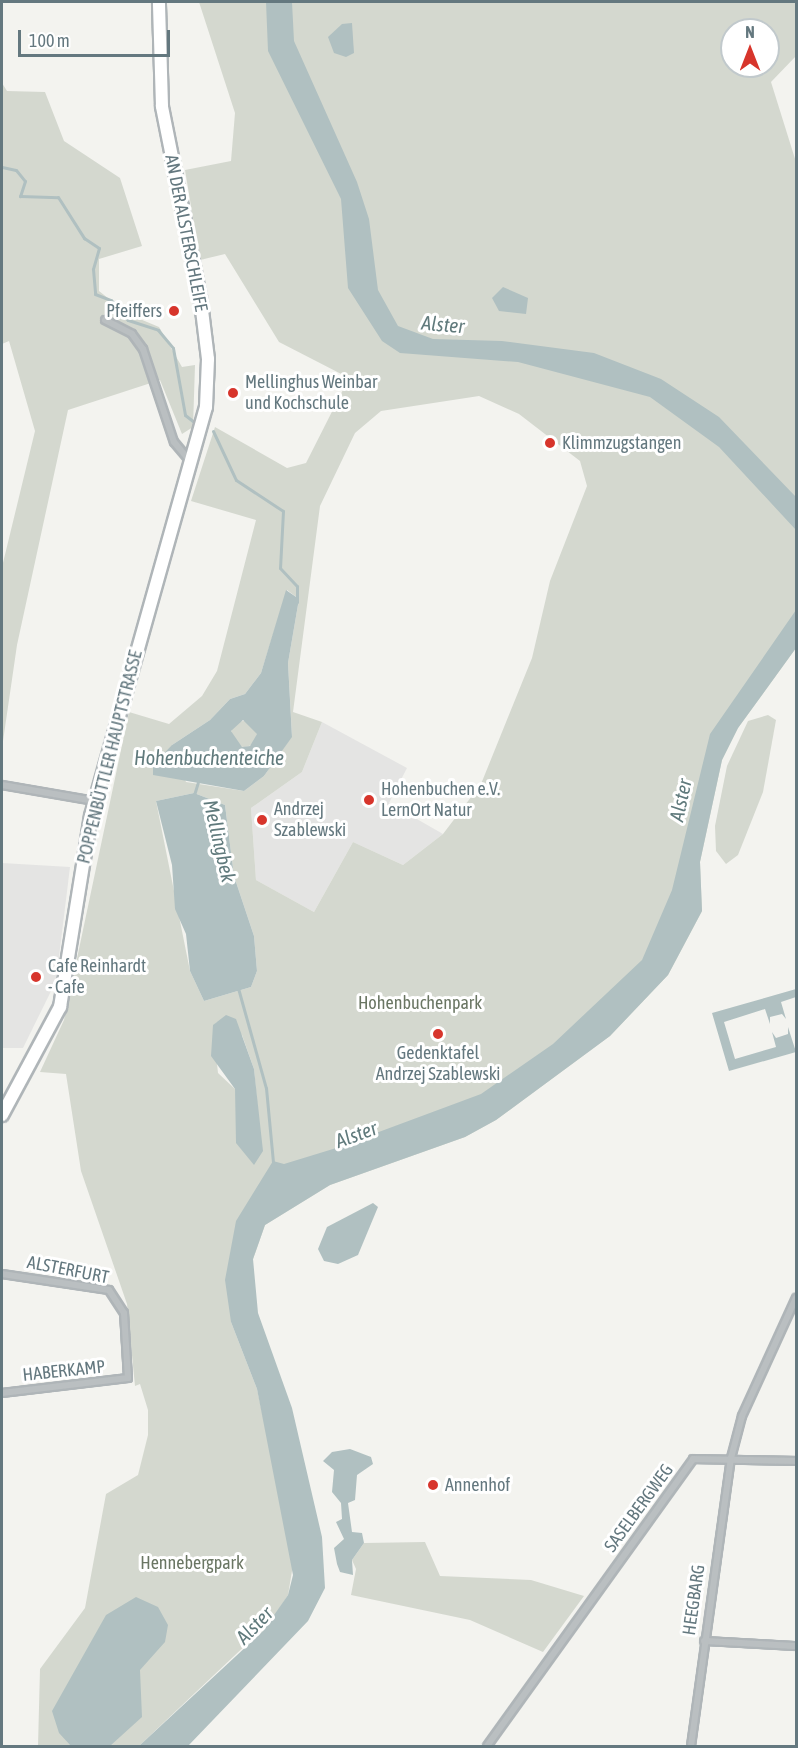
<!DOCTYPE html>
<html>
<head>
<meta charset="utf-8">
<style>
	body { margin:0 }
	#map { position:relative; width:798px; height:1748px; overflow:hidden; background:#f3f3ef; font-family:"Asap Condensed",sans-serif }
	div>[style] { position:absolute }
	.built>* { inset:0; background:#e4e4e3 }
	.green>* { inset:0; background:#d4d8cf }
	.round { border-radius:50% }
	.water>* { inset:0; background:#b0c0c1 }
	.stream>* { height:3px; margin:-1.5px; padding:0 1.5px; transform-origin:1.5px; border-radius:1.5px; background:#b0c0c1 }
	.roads { filter:drop-shadow(2px 0 #afb5b8) drop-shadow(-2px 0 #afb5b8) drop-shadow(0 2px #afb5b8) drop-shadow(0 -2px #afb5b8) }
	.street>* { height:6px; margin:-3px; padding:0 3px; transform-origin:3px; border-radius:3px; background:#babfc1 }
	.secondary>* { height:12px; margin:-6px; padding:0 6px; transform-origin:6px; border-radius:6px; background:#fff }
	.dots>* { width:16px; height:16px; translate:-50% -50%; box-sizing:border-box; border:3px solid #fff; border-radius:50% }
	span { translate:-50% -50%; white-space:nowrap; text-align:center; line-height:1.15; -webkit-text-stroke:6px #fff; paint-order:stroke }
	.street-label { font-size:18px; color:#64787f }
	.poi-label { font-size:18px; color:#64787f }
	.right { translate:-100% -50%; text-align:right }
	.left { translate:0 -50%; text-align:left }
	.park-label { font-size:18px; color:#6a7663 }
	.water-label { font-size:20px; color:#607a7c; font-style:italic }
	.frame { position:absolute; inset:0; border:3px solid #64787f; pointer-events:none }
	.north { position:absolute; left:720px; top:18px; width:60px; height:60px; box-sizing:border-box; background:#fff; border:2px solid #c1c9cc; border-radius:50%; rotate:0deg; font-size:16px; font-weight:700; line-height:24px; text-align:center; color:#64787f }
	.north::after { content:''; display:block; margin:auto; width:21px; height:27px; background:#d7352c; clip-path:polygon(50% 0,100% 100%,50% 72%,0 100%) }
	.scale { position:absolute; left:18px; top:30px; width:152px; height:27px; box-sizing:border-box; border:3px solid #64787f; border-top:0; padding-left:8px; font-size:18px; line-height:21px; white-space:nowrap; color:#64787f; -webkit-text-stroke:4px #fff; paint-order:stroke }
</style>
</head>
<body>
<div id="map">
	<div class="built">
		<i style="clip-path:polygon(322px 722px,407px 768px,389px 803px,443px 834px,403px 865px,353px 842px,314px 912px,256px 880px,251px 808px,302px 772px)"></i>
		<i style="clip-path:polygon(2px 863px,70px 867px,56px 981px,23px 1048px,2px 1048px)"></i>
	</div>
	<div class="green">
		<i style="clip-path:polygon(evenodd,199px 2px,796px 2px,796px 56px,771px 82px,796px 162px,796px 648px,738px 728px,722px 760px,700px 862px,702px 911px,668px 975px,610px 1036px,496px 1120px,465px 1137px,330px 1185px,265px 1225px,231px 1322px,257px 1389px,294px 1559px,288px 1595px,272px 1620px,139px 1746px,38px 1746px,40px 1669px,85px 1608px,106px 1494px,138px 1475px,148px 1435px,148px 1410px,140px 1384px,135px 1386px,127px 1304px,81px 1171px,66px 1074px,40px 1072px,64px 1020px,129px 712px,169px 724px,202px 696px,217px 671px,256px 520px,191px 501px,215px 427px,287px 468px,306px 463px,349px 378px,279px 342px,225px 254px,200px 260px,185px 170px,231px 161px,235px 113px,199px 2px,732px 30px,768px 30px,768px 66px,732px 66px,732px 30px,199px 2px,479px 396px,519px 414px,580px 461px,587px 486px,550px 581px,532px 658px,481px 784px,443px 834px,403px 865px,353px 842px,314px 912px,256px 880px,251px 808px,302px 772px,322px 722px,293px 712px,320px 506px,355px 433px,381px 411px,479px 396px,199px 2px,287px 590px,299px 599px,288px 663px,292px 736px,264px 776px,244px 791px,186px 782px,172px 745px,210px 720px,230px 699px,245px 694px,261px 673px,287px 590px,199px 2px,194px 793px,225px 805px,234px 876px,254px 936px,257px 971px,251px 987px,204px 1001px,190px 971px,156px 801px,194px 793px,199px 2px,217px 1022px,242px 1035px,254px 1069px,258px 1112px,236px 1143px,239px 1113px,235px 1089px,218px 1073px,213px 1026px,217px 1022px)"></i>
		<i style="clip-path:polygon(2px 83px,7px 91px,45px 92px,64px 141px,120px 178px,142px 246px,99px 259px,99px 291px,128px 314px,159px 327px,182px 367px,195px 365px,193px 427px,182px 434px,160px 380px,68px 410px,17px 645px,2px 748px,2px 567px,35px 431px,9px 341px,2px 344px)"></i>
		<i style="clip-path:polygon(768px 715px,776px 720px,763px 792px,738px 855px,726px 864px,716px 851px,715px 826px,727px 766px,748px 721px)"></i>
		<i class="round" style="left:231px;top:721px;width:26px;height:26px"></i>
		<i style="clip-path:polygon(425px 1542px,440px 1576px,531px 1580px,584px 1596px,543px 1652px,470px 1620px,351px 1595px,356px 1569px,352px 1560px,364px 1543px)"></i>
	</div>
	<div class="water">
		<i style="clip-path:polygon(266px 2px,292px 2px,294px 41px,357px 182px,369px 219px,378px 290px,398px 326px,433px 339px,502px 341px,594px 353px,661px 379px,719px 417px,796px 497px,796px 530px,719px 447px,650px 397px,518px 362px,400px 353px,382px 341px,348px 288px,341px 199px,268px 51px)"></i>
		<i style="clip-path:polygon(352px 23px,354px 53px,346px 57px,334px 53px,328px 37px,342px 24px)"></i>
		<i style="clip-path:polygon(503px 287px,528px 298px,526px 314px,499px 311px,492px 298px)"></i>
		<i style="clip-path:polygon(evenodd,286px 590px,299px 599px,288px 663px,292px 737px,264px 776px,244px 791px,153px 775px,153px 765px,172px 745px,210px 720px,230px 699px,245px 694px,261px 673px,286px 590px,243px 720px,257px 734px,250px 746px,242px 747px,231px 731px,243px 720px)"></i>
		<i style="clip-path:polygon(796px 610px,796px 648px,738px 728px,722px 760px,700px 862px,702px 911px,668px 975px,610px 1036px,496px 1120px,465px 1137px,330px 1185px,265px 1225px,253px 1259px,258px 1313px,292px 1408px,322px 1537px,325px 1588px,308px 1621px,188px 1746px,139px 1746px,263px 1631px,288px 1595px,293px 1575px,257px 1389px,231px 1322px,225px 1280px,236px 1221px,273px 1161px,284px 1164px,333px 1149px,481px 1094px,553px 1044px,642px 960px,672px 890px,710px 734px)"></i>
		<i style="clip-path:polygon(194px 793px,225px 805px,234px 876px,254px 936px,257px 971px,251px 987px,204px 1001px,190px 971px,186px 934px,175px 909px,172px 865px,156px 801px)"></i>
		<i style="clip-path:polygon(796px 989px,796px 997px,781px 1002px,786px 1019px,782px 1014px,770px 1017px,770px 1024px,765px 1009px,724px 1022px,735px 1059px,776px 1047px,772px 1032px,776px 1038px,788px 1034px,788px 1027px,796px 1052px,729px 1071px,712px 1013px)"></i>
		<i style="clip-path:polygon(226px 1015px,236px 1019px,254px 1069px,263px 1151px,254px 1165px,236px 1143px,235px 1089px,211px 1056px,213px 1025px)"></i>
		<i style="clip-path:polygon(373px 1203px,378px 1207px,358px 1255px,338px 1264px,324px 1261px,318px 1249px,327px 1227px)"></i>
		<i style="clip-path:polygon(350px 1449px,371px 1457px,373px 1464px,357px 1475px,355px 1500px,348px 1503px,352px 1532px,362px 1533px,364px 1543px,352px 1560px,353px 1575px,340px 1572px,337px 1564px,334px 1548px,344px 1539px,336px 1522px,342px 1519px,341px 1503px,332px 1492px,334px 1470px,323px 1461px,332px 1452px)"></i>
		<i style="clip-path:polygon(136px 1597px,158px 1607px,168px 1625px,165px 1642px,140px 1670px,142px 1717px,110px 1746px,71px 1746px,59px 1733px,52px 1711px,106px 1615px)"></i>
	</div>
	<div class="stream">
		<i style="left:2px;top:167px;width:14px;rotate:12deg"></i>
		<i style="left:16px;top:170px;width:14px;rotate:51deg"></i>
		<i style="left:25px;top:181px;width:16px;rotate:108deg"></i>
		<i style="left:20px;top:196px;width:38px;rotate:2deg"></i>
		<i style="left:58px;top:197px;width:49px;rotate:57.6deg"></i>
		<i style="left:84px;top:238px;width:18px;rotate:34deg"></i>
		<i style="left:99px;top:248px;width:22px;rotate:106deg"></i>
		<i style="left:93px;top:269px;width:25px;rotate:85deg"></i>
		<i style="left:95px;top:294px;width:17px;rotate:21deg"></i>
		<i style="left:111px;top:300px;width:26px;rotate:50deg"></i>
		<i style="left:128px;top:320px;width:32px;rotate:18deg"></i>
		<i style="left:158px;top:330px;width:23px;rotate:50deg"></i>
		<i style="left:173px;top:348px;width:68px;rotate:79.8deg"></i>
		<i style="left:185px;top:415px;width:11px;rotate:38deg"></i>
		<i style="left:213px;top:431px;width:54px;rotate:64.9deg"></i>
		<i style="left:236px;top:480px;width:56px;rotate:33.4deg"></i>
		<i style="left:283px;top:511px;width:57px;rotate:93deg"></i>
		<i style="left:280px;top:568px;width:25px;rotate:47deg"></i>
		<i style="left:297px;top:586px;width:16px;rotate:90deg"></i>
		<i style="left:194px;top:795px;width:14px;rotate:-73deg"></i>
		<i style="left:238px;top:988px;width:104px;rotate:74.4deg"></i>
		<i style="left:266px;top:1088px;width:74px;rotate:84.6deg"></i>
	</div>
	<div class="roads">
		<div class="street">
			<i style="left:105px;top:320px;width:30px;rotate:27deg"></i>
			<i style="left:132px;top:334px;width:19px;rotate:54deg"></i>
			<i style="left:143px;top:349px;width:98px;rotate:71.6deg"></i>
			<i style="left:174px;top:442px;width:26px;rotate:50deg"></i>
			<i style="left:2px;top:785px;width:94px;rotate:9.8deg"></i>
			<i style="left:2px;top:1274px;width:108px;rotate:8.5deg"></i>
			<i style="left:109px;top:1290px;width:27px;rotate:57deg"></i>
			<i style="left:124px;top:1313px;width:65px;rotate:86.5deg"></i>
			<i style="left:128px;top:1378px;width:127px;rotate:173.2deg"></i>
			<i style="left:704px;top:1641px;width:92px;rotate:3.1deg"></i>
			<i style="left:487px;top:1746px;width:353px;rotate:-54.3deg"></i>
			<i style="left:693px;top:1459px;width:103px;rotate:1.1deg"></i>
			<i style="left:691px;top:1746px;width:291px;rotate:-82.1deg"></i>
			<i style="left:731px;top:1458px;width:43px;rotate:-75.3deg"></i>
			<i style="left:742px;top:1416px;width:130px;rotate:-65.4deg"></i>
		</div>
		<div class="secondary">
			<i style="left:2px;top:1115px;width:123px;rotate:-61.8deg"></i>
			<i style="left:60px;top:1007px;width:193px;rotate:-80.8deg"></i>
			<i style="left:91px;top:816px;width:425px;rotate:-74.3deg"></i>
			<i style="left:206px;top:407px;width:48px;rotate:-87.6deg"></i>
			<i style="left:208px;top:359px;width:57px;rotate:-97deg"></i>
			<i style="left:201px;top:302px;width:200px;rotate:-101.3deg"></i>
			<i style="left:162px;top:106px;width:104px;rotate:-91.7deg"></i>
		</div>
	</div>
	<div class="dots">
		<i style="left:174px;top:311px;background:#d7352c"></i>
		<i style="left:233px;top:393px;background:#d7352c"></i>
		<i style="left:550px;top:443px;background:#d7352c"></i>
		<i style="left:369px;top:800px;background:#d7352c"></i>
		<i style="left:262px;top:820px;background:#d7352c"></i>
		<i style="left:36px;top:977px;background:#d7352c"></i>
		<i style="left:438px;top:1034px;background:#d7352c"></i>
		<i style="left:433px;top:1485px;background:#d7352c"></i>
	</div>
	<div class="street-label">
		<span style="left:186px;top:233px;rotate:79deg">AN DER ALSTERSCHLEIFE</span>
		<span style="left:110px;top:757px;rotate:-76deg">POPPENBÜTTLER HAUPTSTRASSE</span>
		<span style="left:68px;top:1270px;rotate:11deg">ALSTERFURT</span>
		<span style="left:64px;top:1371px;rotate:-6deg">HABERKAMP</span>
		<span style="left:639px;top:1508px;rotate:-54deg">SASELBERGWEG</span>
		<span style="left:694px;top:1600px;rotate:-82deg">HEEGBARG</span>
	</div>
	<div class="poi-label">
		<span class="right" style="left:162px;top:311px">Pfeiffers</span>
		<span class="left" style="left:245px;top:393px">Mellinghus Weinbar<br>und Kochschule</span>
		<span class="left" style="left:562px;top:443px">Klimmzugstangen</span>
		<span class="left" style="left:381px;top:800px">Hohenbuchen e.V.<br>LernOrt Natur</span>
		<span class="left" style="left:274px;top:820px">Andrzej<br>Szablewski</span>
		<span class="left" style="left:48px;top:977px">Cafe Reinhardt<br>- Cafe</span>
		<span style="left:438px;top:1064px">Gedenktafel<br>Andrzej Szablewski</span>
		<span class="left" style="left:445px;top:1485px">Annenhof</span>
	</div>
	<div class="park-label">
		<span style="left:420px;top:1003px">Hohenbuchenpark</span>
		<span style="left:192px;top:1563px">Hennebergpark</span>
	</div>
	<div class="water-label">
		<span style="left:443px;top:324px;rotate:5deg">Alster</span>
		<span style="left:209px;top:757px">Hohenbuchenteiche</span>
		<span style="left:680px;top:800px;rotate:-78deg">Alster</span>
		<span style="left:220px;top:841px;rotate:77deg">Mellingbek</span>
		<span style="left:356px;top:1134px;rotate:-20deg">Alster</span>
		<span style="left:254px;top:1625px;rotate:-46deg">Alster</span>
	</div>
	<div class="frame"></div>
	<div class="north">N</div>
	<div class="scale">100 m</div>
</div>
</body>
</html>
